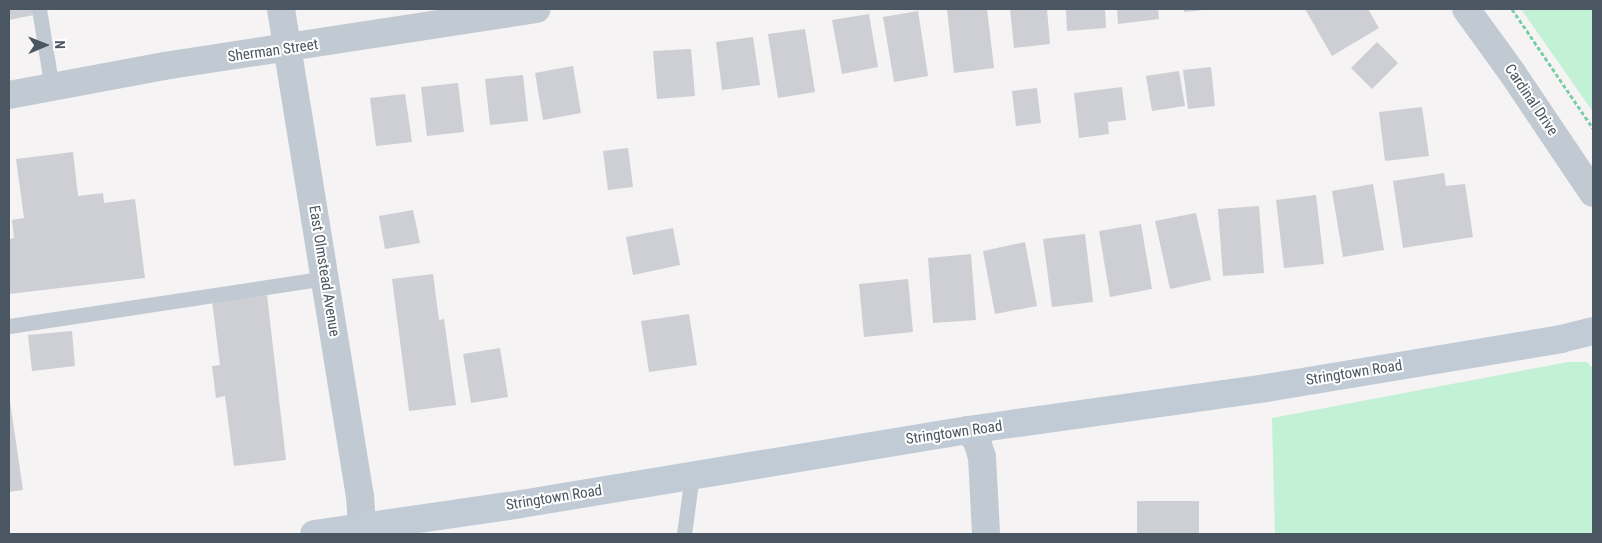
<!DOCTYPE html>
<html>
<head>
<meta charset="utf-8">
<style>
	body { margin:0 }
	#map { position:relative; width:1602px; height:543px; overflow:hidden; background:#f5f3f3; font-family:"Roboto Condensed",sans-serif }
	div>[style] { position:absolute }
	.green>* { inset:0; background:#c3f1d5 }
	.building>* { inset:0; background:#cdcfd5 }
	.path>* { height:3px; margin-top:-1.5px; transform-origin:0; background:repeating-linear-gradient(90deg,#7ad0a6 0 4px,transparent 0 6.5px) }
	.service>* { height:15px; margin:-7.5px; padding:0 7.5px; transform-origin:7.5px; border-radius:7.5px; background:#c1cad2 }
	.minor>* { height:28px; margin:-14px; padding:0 14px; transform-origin:14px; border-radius:14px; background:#c1cad2 }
	.tertiary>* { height:28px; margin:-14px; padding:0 14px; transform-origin:14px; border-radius:14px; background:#c1cad2 }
	.secondary>* { height:28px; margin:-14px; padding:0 14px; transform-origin:14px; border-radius:14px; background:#c1cbd6 }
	span { translate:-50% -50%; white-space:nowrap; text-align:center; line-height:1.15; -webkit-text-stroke:4px #fff; paint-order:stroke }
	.street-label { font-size:15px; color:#4a5661 }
	.frame { position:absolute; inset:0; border:10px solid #4a5661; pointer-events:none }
	.north { position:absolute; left:20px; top:20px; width:50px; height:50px; -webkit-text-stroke:4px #fff; paint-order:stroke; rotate:89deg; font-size:14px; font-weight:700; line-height:20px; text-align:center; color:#4a5661 }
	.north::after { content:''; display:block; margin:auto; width:18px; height:22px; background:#4a5661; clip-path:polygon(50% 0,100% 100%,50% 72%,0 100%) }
</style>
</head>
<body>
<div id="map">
	<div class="green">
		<i style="clip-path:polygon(1521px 9px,1593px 9px,1593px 112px)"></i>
		<i style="clip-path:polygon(1568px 362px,1587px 362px,1593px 368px,1593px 534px,1275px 534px,1272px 418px)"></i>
	</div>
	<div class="building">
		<i style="clip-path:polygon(9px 9px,33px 9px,34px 15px,9px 20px)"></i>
		<i style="clip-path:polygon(947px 9px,987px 9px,994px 68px,954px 73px)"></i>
		<i style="clip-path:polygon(1010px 9px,1047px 9px,1050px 44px,1014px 48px)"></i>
		<i style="clip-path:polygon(1066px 9px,1105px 9px,1106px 28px,1067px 31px)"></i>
		<i style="clip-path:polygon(1117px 9px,1158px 9px,1159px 19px,1118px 24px)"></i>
		<i style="clip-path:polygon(1184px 9px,1204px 9px,1204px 10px,1184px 12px)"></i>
		<i style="clip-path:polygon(1305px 9px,1368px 9px,1379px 28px,1332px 56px)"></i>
		<i style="clip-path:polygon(918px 11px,928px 76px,894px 82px,883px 17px)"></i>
		<i style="clip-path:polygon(869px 14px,878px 67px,842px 74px,832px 20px)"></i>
		<i style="clip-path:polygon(805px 29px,815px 92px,778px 98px,768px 34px)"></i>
		<i style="clip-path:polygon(753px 37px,760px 85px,722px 90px,716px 42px)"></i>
		<i style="clip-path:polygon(1377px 42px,1398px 63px,1372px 89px,1351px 68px)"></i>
		<i style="clip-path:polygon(691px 49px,695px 96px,657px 99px,653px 51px)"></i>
		<i style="clip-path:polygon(573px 66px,581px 113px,543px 120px,535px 73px)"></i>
		<i style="clip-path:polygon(1211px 67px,1215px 106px,1188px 109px,1183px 70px)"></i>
		<i style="clip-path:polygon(1179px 71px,1185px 106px,1152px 111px,1146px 76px)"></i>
		<i style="clip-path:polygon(523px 75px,528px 121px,490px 125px,485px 79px)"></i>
		<i style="clip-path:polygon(458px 83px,464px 132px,427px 136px,421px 87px)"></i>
		<i style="clip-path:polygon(1122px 87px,1126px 120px,1108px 122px,1109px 134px,1079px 138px,1074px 93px)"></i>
		<i style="clip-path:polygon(1037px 88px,1041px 123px,1016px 126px,1012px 91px)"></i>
		<i style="clip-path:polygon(405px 94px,412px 142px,376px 146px,370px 98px)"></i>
		<i style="clip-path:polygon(1422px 107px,1429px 156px,1385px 161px,1379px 112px)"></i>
		<i style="clip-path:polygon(628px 148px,633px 187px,608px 190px,603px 151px)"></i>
		<i style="clip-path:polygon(73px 152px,78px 196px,103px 193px,104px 203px,135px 199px,145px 278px,9px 294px,9px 239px,14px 238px,12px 220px,24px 218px,16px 159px)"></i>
		<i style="clip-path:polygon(1444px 173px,1446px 186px,1465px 184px,1473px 237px,1403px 248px,1393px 181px)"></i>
		<i style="clip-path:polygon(1373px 184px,1384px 250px,1343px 257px,1332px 191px)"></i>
		<i style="clip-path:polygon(1316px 195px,1324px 264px,1284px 268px,1276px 200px)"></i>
		<i style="clip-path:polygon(1259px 206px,1264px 273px,1223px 276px,1218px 209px)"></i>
		<i style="clip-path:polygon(413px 210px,420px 243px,385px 249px,379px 216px)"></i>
		<i style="clip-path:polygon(1196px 213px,1211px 280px,1170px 289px,1155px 221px)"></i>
		<i style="clip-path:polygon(1141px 224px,1152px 289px,1110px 297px,1099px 231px)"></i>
		<i style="clip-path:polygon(673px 228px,680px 265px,633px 275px,626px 237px)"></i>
		<i style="clip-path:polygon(1085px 234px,1093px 302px,1052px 307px,1043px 239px)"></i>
		<i style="clip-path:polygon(1025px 242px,1037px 306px,995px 314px,983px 251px)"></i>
		<i style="clip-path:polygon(971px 254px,976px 320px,933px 323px,928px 258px)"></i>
		<i style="clip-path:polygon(433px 274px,439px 320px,444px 319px,456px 405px,409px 411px,392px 279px)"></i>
		<i style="clip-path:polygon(908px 279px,913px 332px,864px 337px,859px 284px)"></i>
		<i style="clip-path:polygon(267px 295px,286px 460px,234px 466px,225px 396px,216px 398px,212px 366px,220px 365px,212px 301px)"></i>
		<i style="clip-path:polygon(689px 314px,697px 365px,649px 372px,641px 321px)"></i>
		<i style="clip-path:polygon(72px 331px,75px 366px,32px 371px,28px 335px)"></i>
		<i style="clip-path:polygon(500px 348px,508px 397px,471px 403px,463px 354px)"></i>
		<i style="clip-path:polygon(9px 395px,23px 490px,9px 492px)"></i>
		<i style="clip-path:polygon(1137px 501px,1199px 501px,1199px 534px,1137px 534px)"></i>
	</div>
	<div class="path">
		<i style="left:1512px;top:9px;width:144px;rotate:55.8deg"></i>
	</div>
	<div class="service">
		<i style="left:39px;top:9px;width:80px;rotate:80.7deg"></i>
		<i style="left:9px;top:326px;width:320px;rotate:-8.6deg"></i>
		<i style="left:684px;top:534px;width:60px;rotate:-82.3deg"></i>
	</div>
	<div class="minor">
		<i style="left:1466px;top:9px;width:80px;rotate:54.1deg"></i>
		<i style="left:1513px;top:74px;width:143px;rotate:56.1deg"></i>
		<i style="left:9px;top:95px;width:158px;rotate:-10.6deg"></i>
		<i style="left:164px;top:66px;width:377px;rotate:-8.7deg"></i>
		<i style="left:968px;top:430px;width:14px;rotate:51deg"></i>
		<i style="left:977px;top:441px;width:17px;rotate:73deg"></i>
		<i style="left:982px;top:457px;width:77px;rotate:87deg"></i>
	</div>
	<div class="tertiary">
		<i style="left:281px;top:9px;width:493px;rotate:80.8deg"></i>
		<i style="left:360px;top:496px;width:31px;rotate:86deg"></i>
	</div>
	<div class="secondary">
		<i style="left:314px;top:534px;width:209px;rotate:-8.2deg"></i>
		<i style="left:521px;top:504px;width:453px;rotate:-9.4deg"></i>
		<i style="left:968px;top:430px;width:301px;rotate:-8deg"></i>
		<i style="left:1266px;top:388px;width:299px;rotate:-9.4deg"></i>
		<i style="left:1561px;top:339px;width:33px;rotate:-14deg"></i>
	</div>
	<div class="street-label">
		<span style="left:273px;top:51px;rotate:-8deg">Sherman Street</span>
		<span style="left:1531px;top:100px;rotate:56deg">Cardinal Drive</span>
		<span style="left:324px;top:271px;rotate:81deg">East Olmstead Avenue</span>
		<span style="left:1354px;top:373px;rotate:-9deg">Stringtown Road</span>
		<span style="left:954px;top:433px;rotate:-8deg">Stringtown Road</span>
		<span style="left:554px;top:498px;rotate:-9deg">Stringtown Road</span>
	</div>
	<div class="frame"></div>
	<div class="north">N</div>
</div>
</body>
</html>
